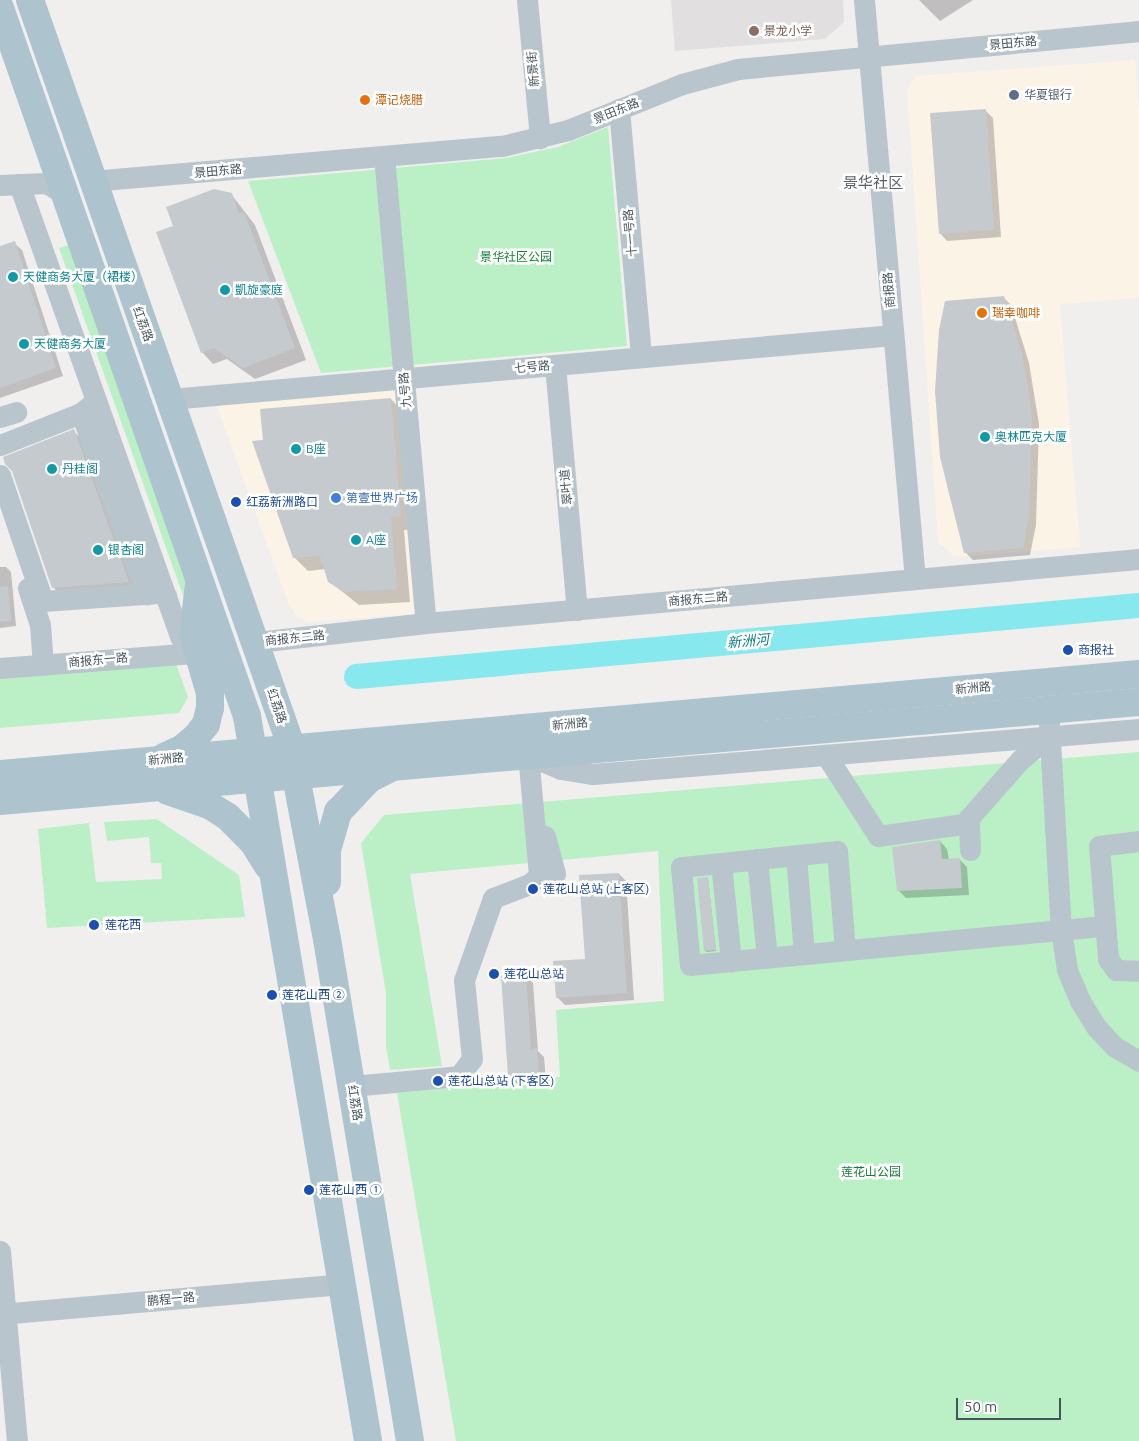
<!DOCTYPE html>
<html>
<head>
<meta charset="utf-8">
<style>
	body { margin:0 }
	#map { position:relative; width:1139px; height:1441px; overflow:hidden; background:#f1eeee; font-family:Ubuntu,"Noto Sans SC",sans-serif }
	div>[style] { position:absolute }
	.commercial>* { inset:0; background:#fcf3e7 }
	.education>* { inset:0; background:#e2dfe1 }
	.green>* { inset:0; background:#bbf0c7 }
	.shadow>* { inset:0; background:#0003 }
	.river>* { height:25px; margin:-12.5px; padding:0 12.5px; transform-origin:12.5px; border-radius:12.5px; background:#87e8ee }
	.building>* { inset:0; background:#c5cace }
	.minor>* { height:21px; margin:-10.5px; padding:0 10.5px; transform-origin:10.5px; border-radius:10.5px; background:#b9c5cc }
	.major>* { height:28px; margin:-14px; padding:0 14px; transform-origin:14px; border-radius:14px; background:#adc3ce }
	.dots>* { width:14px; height:14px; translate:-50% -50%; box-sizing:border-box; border:2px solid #fff; border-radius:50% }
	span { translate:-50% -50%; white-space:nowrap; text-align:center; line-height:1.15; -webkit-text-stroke:5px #fff; paint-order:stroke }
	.education-label { font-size:12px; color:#785e54 }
	.left { translate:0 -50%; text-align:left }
	.street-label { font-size:12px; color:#46555c }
	.service-label { font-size:12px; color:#4e5e75 }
	.food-label { font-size:12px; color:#c56008 }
	.park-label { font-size:12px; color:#157f39 }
	.culture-label { font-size:12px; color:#0d838f }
	.shop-label { font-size:12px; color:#366cbe }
	.transit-label { font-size:12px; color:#164399 }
	.water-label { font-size:14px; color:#0b7e85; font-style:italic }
	.quarter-label { font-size:15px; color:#5b6063 }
	.scale { position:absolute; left:956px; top:1398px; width:105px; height:22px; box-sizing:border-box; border:2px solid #46555c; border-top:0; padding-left:6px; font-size:15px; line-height:18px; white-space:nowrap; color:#46555c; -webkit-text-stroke:4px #fff; paint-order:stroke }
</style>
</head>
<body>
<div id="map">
	<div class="commercial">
		<i style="clip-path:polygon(1135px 60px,1139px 110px,1139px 298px,1060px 304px,1080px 547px,955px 557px,938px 542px,907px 89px,916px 76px)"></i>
		<i style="clip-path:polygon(396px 388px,416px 614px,308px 622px,297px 616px,289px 605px,216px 404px)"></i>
	</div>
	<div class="education">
		<i style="clip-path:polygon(671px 0,843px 0,844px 22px,825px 39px,675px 51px)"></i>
	</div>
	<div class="green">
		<i style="clip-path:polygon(608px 127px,627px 346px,321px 373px,248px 181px,506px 158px,558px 147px)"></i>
		<i style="clip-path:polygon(75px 243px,191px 580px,184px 598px,59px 248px)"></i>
		<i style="clip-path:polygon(176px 664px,188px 697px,179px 713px,0 728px,0 679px)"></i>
		<i style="clip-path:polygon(1139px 752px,1139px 1441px,456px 1441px,397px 1093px,560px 1077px,556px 1010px,664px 1001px,658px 851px,410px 874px,442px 1066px,390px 1070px,386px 1045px,386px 993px,361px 843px,384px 815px)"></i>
		<i style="clip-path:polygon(157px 819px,239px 875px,245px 917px,47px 928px,38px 829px,89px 823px,96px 882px,162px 879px,161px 863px,151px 863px,149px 837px,107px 841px,104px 822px)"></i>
	</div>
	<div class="shadow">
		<i style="clip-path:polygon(919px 0,973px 0,940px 21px)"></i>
		<i style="clip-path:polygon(985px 110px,993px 118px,1001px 237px,947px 241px,940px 233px)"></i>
		<i style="clip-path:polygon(231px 194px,255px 225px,306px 360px,255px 379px,227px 359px,213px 364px,202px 352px,174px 227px)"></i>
		<i style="clip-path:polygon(14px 243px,22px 250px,63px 376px,0 398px,0 247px)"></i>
		<i style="clip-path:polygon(1003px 297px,1011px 305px,1029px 363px,1039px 424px,1036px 525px,1030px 555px,973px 560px,965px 552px,948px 489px,938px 423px)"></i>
		<i style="clip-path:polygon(391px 399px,404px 413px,414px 529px,404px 530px,410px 602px,359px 605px,329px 581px,326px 569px,308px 571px,294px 557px,264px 441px)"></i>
		<i style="clip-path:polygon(73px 431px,81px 438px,136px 590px,61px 595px,53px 587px)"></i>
		<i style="clip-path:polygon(0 567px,6px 567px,11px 572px,16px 626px,0 628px)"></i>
		<i style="clip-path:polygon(940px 841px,947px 849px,949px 860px,960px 860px,967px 867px,969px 895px,906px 898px,898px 890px)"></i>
		<i style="clip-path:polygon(619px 874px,626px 881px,634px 1000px,565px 1005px,557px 997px,586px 960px)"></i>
		<i style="clip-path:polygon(708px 878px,716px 951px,707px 952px,705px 951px)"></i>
		<i style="clip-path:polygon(525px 975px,533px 983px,538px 1051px,544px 1057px,546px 1081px,517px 1083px,509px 1076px)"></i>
	</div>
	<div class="river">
		<i style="left:356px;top:676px;width:786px;rotate:-5.18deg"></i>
	</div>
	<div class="building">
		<i style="clip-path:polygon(986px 109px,994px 230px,939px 234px,930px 113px)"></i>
		<i style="clip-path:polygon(214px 189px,232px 193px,239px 214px,244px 212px,295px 348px,243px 368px,214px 348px,201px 353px,156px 232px,173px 226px,166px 207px)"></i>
		<i style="clip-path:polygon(15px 241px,56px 368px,0 388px,0 246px)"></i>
		<i style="clip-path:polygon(1004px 296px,1022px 354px,1032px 415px,1029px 517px,1023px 548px,964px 553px,940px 457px,935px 391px,939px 330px,945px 301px)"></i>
		<i style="clip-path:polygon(391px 398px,401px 516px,391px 517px,397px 589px,344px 592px,328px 582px,320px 556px,293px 558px,252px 441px,263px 440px,260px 409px)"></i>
		<i style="clip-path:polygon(74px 429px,129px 582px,52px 588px,12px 471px,5px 464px,3px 457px)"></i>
		<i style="clip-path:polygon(8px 586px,11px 621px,0 622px,0 587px)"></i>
		<i style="clip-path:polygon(940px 840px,942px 859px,960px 858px,962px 888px,897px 891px,892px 847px)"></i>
		<i style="clip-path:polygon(619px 873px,627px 993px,556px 998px,553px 961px,585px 959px,579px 875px)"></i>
		<i style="clip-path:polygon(708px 877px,716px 950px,704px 951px,697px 878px)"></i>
		<i style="clip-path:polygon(526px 974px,531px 1049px,537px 1048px,539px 1074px,508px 1076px,501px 976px)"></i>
	</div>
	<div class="minor">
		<i style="left:527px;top:0;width:139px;rotate:84.6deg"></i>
		<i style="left:864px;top:0;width:581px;rotate:84.97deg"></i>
		<i style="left:619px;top:109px;width:249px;rotate:84.9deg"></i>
		<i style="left:384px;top:156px;width:469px;rotate:84.9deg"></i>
		<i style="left:91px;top:181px;width:412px;rotate:-4.9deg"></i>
		<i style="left:502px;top:146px;width:68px;rotate:-13.6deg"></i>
		<i style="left:568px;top:130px;width:123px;rotate:-22deg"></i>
		<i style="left:682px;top:84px;width:58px;rotate:-15deg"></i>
		<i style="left:738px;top:69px;width:403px;rotate:-5.4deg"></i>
		<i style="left:19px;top:184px;width:482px;rotate:70.4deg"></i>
		<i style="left:181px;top:638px;width:12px;rotate:-14deg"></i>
		<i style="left:0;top:185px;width:46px;rotate:-2.5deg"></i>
		<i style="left:46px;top:183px;width:21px;rotate:31deg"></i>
		<i style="left:555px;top:365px;width:246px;rotate:84.9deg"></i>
		<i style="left:170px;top:399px;width:726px;rotate:-5.06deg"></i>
		<i style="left:81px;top:413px;width:193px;rotate:70deg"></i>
		<i style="left:0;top:417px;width:17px;rotate:-17deg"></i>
		<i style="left:0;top:445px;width:87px;rotate:-21.6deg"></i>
		<i style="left:81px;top:413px;width:14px;rotate:-39deg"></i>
		<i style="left:0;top:475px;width:133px;rotate:71.2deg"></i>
		<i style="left:43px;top:601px;width:115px;rotate:-4deg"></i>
		<i style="left:158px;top:593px;width:9px;rotate:21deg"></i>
		<i style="left:28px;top:588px;width:39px;rotate:72deg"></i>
		<i style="left:40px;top:625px;width:40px;rotate:85.7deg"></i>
		<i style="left:257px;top:642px;width:170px;rotate:-6.4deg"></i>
		<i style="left:426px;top:623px;width:716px;rotate:-5.13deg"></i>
		<i style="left:0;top:668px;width:198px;rotate:-4.4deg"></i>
		<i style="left:1049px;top:723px;width:206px;rotate:86.7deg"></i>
		<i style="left:1061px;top:929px;width:41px;rotate:81.7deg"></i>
		<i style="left:1067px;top:970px;width:34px;rotate:67deg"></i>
		<i style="left:1080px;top:1001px;width:32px;rotate:58deg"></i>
		<i style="left:1097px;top:1028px;width:26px;rotate:47deg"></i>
		<i style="left:1115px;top:1047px;width:28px;rotate:30deg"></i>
		<i style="left:826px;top:755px;width:96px;rotate:57.3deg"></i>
		<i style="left:878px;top:836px;width:92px;rotate:-8.1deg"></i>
		<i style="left:545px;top:836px;width:39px;rotate:75deg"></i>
		<i style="left:1139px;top:841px;width:40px;rotate:172.9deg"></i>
		<i style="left:1099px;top:846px;width:113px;rotate:85.4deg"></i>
		<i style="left:1108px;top:959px;width:14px;rotate:54deg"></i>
		<i style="left:1116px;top:970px;width:23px;rotate:2deg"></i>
		<i style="left:970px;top:850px;width:32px;rotate:-92deg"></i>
		<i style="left:969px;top:818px;width:77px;rotate:-48.7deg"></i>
		<i style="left:1020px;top:760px;width:38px;rotate:-39deg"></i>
		<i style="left:796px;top:856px;width:97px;rotate:85.3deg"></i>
		<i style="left:757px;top:859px;width:99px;rotate:84.2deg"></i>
		<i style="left:721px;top:863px;width:99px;rotate:84.2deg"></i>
		<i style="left:845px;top:950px;width:99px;rotate:-94.6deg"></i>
		<i style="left:837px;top:851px;width:157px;rotate:174.1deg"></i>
		<i style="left:681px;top:867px;width:98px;rotate:84.8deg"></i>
		<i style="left:690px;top:965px;width:416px;rotate:-5.4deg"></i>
		<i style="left:352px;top:1086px;width:107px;rotate:-5.3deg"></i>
		<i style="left:459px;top:1076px;width:21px;rotate:-53deg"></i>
		<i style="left:472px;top:1059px;width:79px;rotate:-95.8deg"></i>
		<i style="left:464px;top:980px;width:87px;rotate:-70.5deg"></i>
		<i style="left:493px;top:898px;width:40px;rotate:-21deg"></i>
		<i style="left:530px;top:884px;width:13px;rotate:-45deg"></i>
		<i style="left:539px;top:875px;width:121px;rotate:-95.2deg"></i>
		<i style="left:528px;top:755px;width:36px;rotate:23deg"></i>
		<i style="left:561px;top:769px;width:32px;rotate:9deg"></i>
		<i style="left:593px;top:774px;width:548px;rotate:-4.71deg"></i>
		<i style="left:0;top:1251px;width:191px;rotate:84.9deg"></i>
		<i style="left:0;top:1314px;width:343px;rotate:-5deg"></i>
	</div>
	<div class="major">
		<i style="left:30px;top:0;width:784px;rotate:70.71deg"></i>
		<i style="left:289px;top:740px;width:203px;rotate:79.2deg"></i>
		<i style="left:327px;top:939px;width:509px;rotate:80.61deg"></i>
		<i style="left:0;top:8px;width:750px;rotate:70.77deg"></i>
		<i style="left:247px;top:716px;width:735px;rotate:80.52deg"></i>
		<i style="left:164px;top:757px;width:21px;rotate:-25deg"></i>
		<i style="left:183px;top:748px;width:17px;rotate:-40deg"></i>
		<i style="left:196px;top:737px;width:16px;rotate:-52deg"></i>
		<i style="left:206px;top:724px;width:16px;rotate:-76deg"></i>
		<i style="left:210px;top:708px;width:15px;rotate:-90deg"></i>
		<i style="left:210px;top:693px;width:60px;rotate:-106.3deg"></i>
		<i style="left:193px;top:635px;width:50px;rotate:-83.2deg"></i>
		<i style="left:0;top:774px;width:1143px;rotate:-5.02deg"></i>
		<i style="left:168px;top:791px;width:43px;rotate:18.9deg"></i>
		<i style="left:209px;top:805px;width:22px;rotate:32deg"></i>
		<i style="left:228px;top:817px;width:35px;rotate:45deg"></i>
		<i style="left:253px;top:842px;width:28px;rotate:58deg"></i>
		<i style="left:0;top:801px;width:1143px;rotate:-4.97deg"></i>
		<i style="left:327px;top:882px;width:32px;rotate:-90deg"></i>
		<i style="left:327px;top:850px;width:40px;rotate:-74deg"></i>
		<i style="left:338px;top:812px;width:45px;rotate:-46.8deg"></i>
		<i style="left:369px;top:779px;width:22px;rotate:-27deg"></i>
	</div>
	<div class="dots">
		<i style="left:754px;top:31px;background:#8d6e63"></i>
		<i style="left:1014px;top:95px;background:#5c6f8a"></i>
		<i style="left:365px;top:100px;background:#e8710a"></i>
		<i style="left:13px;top:277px;background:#0f9aa8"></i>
		<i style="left:225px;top:290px;background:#0f9aa8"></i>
		<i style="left:982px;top:313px;background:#e8710a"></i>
		<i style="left:24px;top:344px;background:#0f9aa8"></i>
		<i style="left:985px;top:437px;background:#0f9aa8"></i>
		<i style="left:296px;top:449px;background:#0f9aa8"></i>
		<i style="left:52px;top:469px;background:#0f9aa8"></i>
		<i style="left:336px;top:498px;background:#3f7fe0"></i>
		<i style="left:236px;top:502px;background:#1a4fb4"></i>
		<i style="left:356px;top:540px;background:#0f9aa8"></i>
		<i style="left:98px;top:550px;background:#0f9aa8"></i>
		<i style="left:1068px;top:650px;background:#1a4fb4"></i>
		<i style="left:533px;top:889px;background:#1a4fb4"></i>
		<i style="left:94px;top:925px;background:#1a4fb4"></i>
		<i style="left:494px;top:974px;background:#1a4fb4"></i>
		<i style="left:272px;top:995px;background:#1a4fb4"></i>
		<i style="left:438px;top:1081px;background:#1a4fb4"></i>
		<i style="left:309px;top:1190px;background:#1a4fb4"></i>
	</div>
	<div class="education-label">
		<span class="left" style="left:764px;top:31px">景龙小学</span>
	</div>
	<div class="street-label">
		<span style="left:1013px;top:43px;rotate:-5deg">景田东路</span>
		<span style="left:533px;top:69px;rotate:-95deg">新景街</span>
		<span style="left:616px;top:111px;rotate:-22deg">景田东路</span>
		<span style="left:218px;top:171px;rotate:-5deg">景田东路</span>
		<span style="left:630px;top:233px;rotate:-95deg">十一号路</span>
		<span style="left:889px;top:290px;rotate:-95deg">商报路</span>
		<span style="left:143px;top:324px;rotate:70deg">红荔路</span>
		<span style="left:532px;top:367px;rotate:-5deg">七号路</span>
		<span style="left:405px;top:390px;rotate:-95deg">九号路</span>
		<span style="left:566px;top:487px;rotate:-95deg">翠叶道</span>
		<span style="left:698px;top:599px;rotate:-5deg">商报东二路</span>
		<span style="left:295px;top:638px;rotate:-6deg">商报东二路</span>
		<span style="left:98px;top:660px;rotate:-5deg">商报东一路</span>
		<span style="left:973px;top:688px;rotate:-5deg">新洲路</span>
		<span style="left:277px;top:706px;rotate:71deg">红荔路</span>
		<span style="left:570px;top:724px;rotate:-5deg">新洲路</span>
		<span style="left:166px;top:759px;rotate:-5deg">新洲路</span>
		<span style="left:355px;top:1103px;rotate:81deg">红荔路</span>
		<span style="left:171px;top:1299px;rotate:-5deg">鹏程一路</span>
	</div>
	<div class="service-label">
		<span class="left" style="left:1024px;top:95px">华夏银行</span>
	</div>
	<div class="food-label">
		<span class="left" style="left:375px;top:100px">潭记烧腊</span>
		<span class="left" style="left:992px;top:313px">瑞幸咖啡</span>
	</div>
	<div class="park-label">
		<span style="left:516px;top:257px">景华社区公园</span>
		<span style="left:871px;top:1172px">莲花山公园</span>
	</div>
	<div class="culture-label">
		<span class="left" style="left:23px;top:277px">天健商务大厦（裙楼）</span>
		<span class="left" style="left:235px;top:290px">凱旋豪庭</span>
		<span class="left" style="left:34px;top:344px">天健商务大厦</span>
		<span class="left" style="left:995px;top:437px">奥林匹克大厦</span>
		<span class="left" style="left:306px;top:449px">B座</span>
		<span class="left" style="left:62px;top:469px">丹桂阁</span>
		<span class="left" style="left:366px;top:540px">A座</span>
		<span class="left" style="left:108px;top:550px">银杏阁</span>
	</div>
	<div class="shop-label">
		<span class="left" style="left:346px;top:498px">第壹世界广场</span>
	</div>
	<div class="transit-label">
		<span class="left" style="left:246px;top:502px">红荔新洲路口</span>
		<span class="left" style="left:1078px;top:650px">商报社</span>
		<span class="left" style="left:543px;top:889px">莲花山总站 (上客区)</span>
		<span class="left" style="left:105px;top:925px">莲花西</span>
		<span class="left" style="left:504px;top:974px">莲花山总站</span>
		<span class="left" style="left:282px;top:995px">莲花山西 ②</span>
		<span class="left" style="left:448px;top:1081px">莲花山总站 (下客区)</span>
		<span class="left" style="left:319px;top:1190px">莲花山西 ①</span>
	</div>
	<div class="water-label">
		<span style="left:748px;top:641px;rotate:-5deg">新洲河</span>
	</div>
	<div class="quarter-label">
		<span style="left:873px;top:183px">景华社区</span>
	</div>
	<div class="scale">50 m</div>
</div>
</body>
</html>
